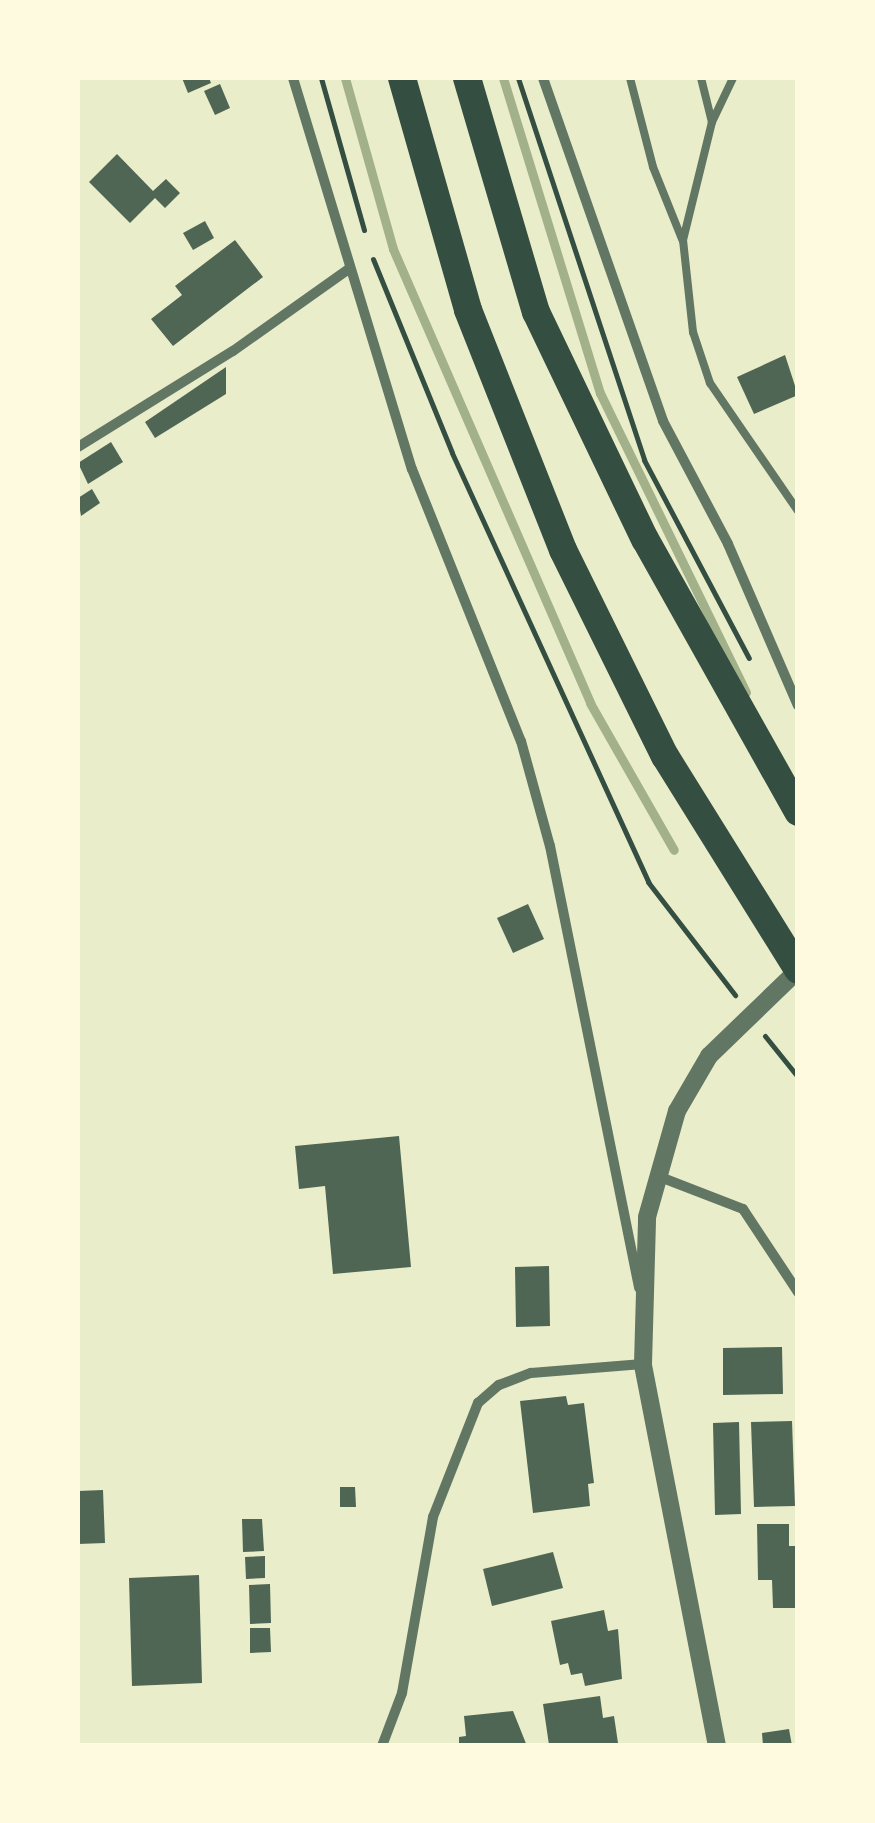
<!DOCTYPE html>
<html>
<head>
<meta charset="utf-8">
<style>
	body { margin:0 }
	#map { position:relative; width:875px; height:1823px; overflow:hidden; background:#e9edc9; font-family:"PT Sans",sans-serif }
	div>[style] { position:absolute }
	.stream>* { height:9px; margin:-4.5px; padding:0 4.5px; transform-origin:4.5px; border-radius:4.5px; background:#a3b18a }
	.building>* { inset:0; background:#4f6655 }
	.path>* { height:5px; margin:-2.5px; padding:0 2.5px; transform-origin:2.5px; border-radius:2.5px; background:#344e41 }
	.service>* { height:8px; margin:-4px; padding:0 4px; transform-origin:4px; border-radius:4px; background:#617663 }
	.minor>* { height:10px; margin:-5px; padding:0 5px; transform-origin:5px; border-radius:5px; background:#617663 }
	.tertiary>* { height:18px; margin:-9px; padding:0 9px; transform-origin:9px; border-radius:9px; background:#617663 }
	.trunk>* { height:28px; margin:-14px; padding:0 14px; transform-origin:14px; border-radius:14px; background:#344e41 }
	span { translate:-50% -50%; white-space:nowrap; text-align:center; line-height:1.15; -webkit-text-stroke:8px #fefae0; paint-order:stroke }
	.frame { position:absolute; inset:0; border:80px solid #fefae0; pointer-events:none }
</style>
</head>
<body>
<div id="map">
	<div class="stream">
		<i style="left:345px;top:78px;width:178px;rotate:74.3deg"></i>
		<i style="left:393px;top:249px;width:495px;rotate:66.5deg"></i>
		<i style="left:590px;top:703px;width:169px;rotate:60.3deg"></i>
		<i style="left:503px;top:78px;width:330px;rotate:72.9deg"></i>
		<i style="left:600px;top:393px;width:333px;rotate:64deg"></i>
	</div>
	<div class="building">
		<i style="clip-path:polygon(182px 78px,209px 78px,211px 83px,188px 93px)"></i>
		<i style="clip-path:polygon(220px 84px,230px 108px,215px 115px,204px 91px)"></i>
		<i style="clip-path:polygon(117px 154px,153px 191px,166px 179px,180px 193px,165px 208px,155px 198px,130px 223px,89px 182px)"></i>
		<i style="clip-path:polygon(205px 221px,214px 238px,193px 250px,183px 233px)"></i>
		<i style="clip-path:polygon(235px 240px,263px 277px,173px 346px,151px 319px,182px 295px,175px 286px)"></i>
		<i style="clip-path:polygon(785px 355px,798px 395px,754px 414px,737px 377px)"></i>
		<i style="clip-path:polygon(226px 367px,226px 394px,155px 438px,145px 422px)"></i>
		<i style="clip-path:polygon(111px 442px,123px 462px,88px 484px,78px 463px)"></i>
		<i style="clip-path:polygon(92px 489px,100px 503px,81px 516px,78px 498px)"></i>
		<i style="clip-path:polygon(528px 904px,544px 939px,513px 953px,497px 918px)"></i>
		<i style="clip-path:polygon(399px 1136px,411px 1267px,333px 1274px,325px 1186px,299px 1189px,295px 1146px)"></i>
		<i style="clip-path:polygon(549px 1266px,550px 1326px,516px 1327px,515px 1267px)"></i>
		<i style="clip-path:polygon(782px 1347px,783px 1394px,723px 1395px,723px 1348px)"></i>
		<i style="clip-path:polygon(566px 1396px,568px 1405px,584px 1403px,594px 1483px,588px 1484px,590px 1506px,533px 1513px,520px 1401px)"></i>
		<i style="clip-path:polygon(792px 1421px,795px 1506px,754px 1507px,751px 1422px)"></i>
		<i style="clip-path:polygon(739px 1422px,741px 1514px,715px 1515px,713px 1423px)"></i>
		<i style="clip-path:polygon(340px 1487px,355px 1487px,356px 1507px,340px 1507px)"></i>
		<i style="clip-path:polygon(103px 1490px,105px 1543px,78px 1544px,78px 1491px)"></i>
		<i style="clip-path:polygon(242px 1519px,262px 1519px,264px 1551px,243px 1552px)"></i>
		<i style="clip-path:polygon(757px 1524px,789px 1524px,789px 1546px,798px 1546px,798px 1608px,773px 1608px,772px 1580px,758px 1580px)"></i>
		<i style="clip-path:polygon(553px 1552px,563px 1588px,492px 1606px,483px 1569px)"></i>
		<i style="clip-path:polygon(265px 1556px,265px 1578px,246px 1579px,245px 1557px)"></i>
		<i style="clip-path:polygon(199px 1575px,202px 1683px,132px 1686px,129px 1578px)"></i>
		<i style="clip-path:polygon(270px 1584px,271px 1623px,250px 1624px,249px 1585px)"></i>
		<i style="clip-path:polygon(604px 1610px,608px 1631px,618px 1629px,622px 1679px,585px 1686px,582px 1673px,571px 1675px,568px 1663px,560px 1665px,551px 1621px)"></i>
		<i style="clip-path:polygon(250px 1628px,270px 1628px,271px 1652px,250px 1653px)"></i>
		<i style="clip-path:polygon(600px 1696px,603px 1718px,614px 1716px,618px 1743px,549px 1745px,543px 1704px)"></i>
		<i style="clip-path:polygon(513px 1711px,527px 1746px,459px 1746px,459px 1737px,466px 1736px,464px 1716px)"></i>
		<i style="clip-path:polygon(789px 1729px,792px 1746px,763px 1746px,762px 1733px)"></i>
	</div>
	<div class="path">
		<i style="left:321px;top:78px;width:158px;rotate:74.2deg"></i>
		<i style="left:518px;top:78px;width:402px;rotate:71.7deg"></i>
		<i style="left:644px;top:460px;width:224px;rotate:62.1deg"></i>
		<i style="left:373px;top:259px;width:209px;rotate:67.8deg"></i>
		<i style="left:452px;top:453px;width:472px;rotate:65.4deg"></i>
		<i style="left:648px;top:882px;width:143px;rotate:52.4deg"></i>
		<i style="left:765px;top:1036px;width:53px;rotate:51.2deg"></i>
	</div>
	<div class="service">
		<i style="left:630px;top:78px;width:92px;rotate:75.5deg"></i>
		<i style="left:653px;top:167px;width:78px;rotate:68.1deg"></i>
		<i style="left:701px;top:78px;width:45px;rotate:76deg"></i>
		<i style="left:733px;top:78px;width:49px;rotate:115.5deg"></i>
		<i style="left:712px;top:122px;width:122px;rotate:103.8deg"></i>
		<i style="left:683px;top:240px;width:93px;rotate:83.8deg"></i>
		<i style="left:693px;top:332px;width:54px;rotate:71.6deg"></i>
		<i style="left:710px;top:383px;width:155px;rotate:55.5deg"></i>
	</div>
	<div class="minor">
		<i style="left:293px;top:78px;width:409px;rotate:73.1deg"></i>
		<i style="left:412px;top:469px;width:293px;rotate:68.2deg"></i>
		<i style="left:521px;top:741px;width:109px;rotate:74.6deg"></i>
		<i style="left:550px;top:846px;width:451px;rotate:78.6deg"></i>
		<i style="left:543px;top:78px;width:363px;rotate:70.7deg"></i>
		<i style="left:663px;top:421px;width:139px;rotate:62.1deg"></i>
		<i style="left:728px;top:544px;width:176px;rotate:66.6deg"></i>
		<i style="left:78px;top:447px;width:182px;rotate:-31.8deg"></i>
		<i style="left:233px;top:351px;width:142px;rotate:-35.3deg"></i>
		<i style="left:655px;top:1175px;width:94px;rotate:21.1deg"></i>
		<i style="left:743px;top:1209px;width:100px;rotate:56.5deg"></i>
		<i style="left:382px;top:1746px;width:57px;rotate:-69.3deg"></i>
		<i style="left:402px;top:1693px;width:179px;rotate:-80deg"></i>
		<i style="left:433px;top:1517px;width:123px;rotate:-68.5deg"></i>
		<i style="left:478px;top:1403px;width:28px;rotate:-41deg"></i>
		<i style="left:499px;top:1385px;width:34px;rotate:-21deg"></i>
		<i style="left:531px;top:1373px;width:112px;rotate:-4.6deg"></i>
	</div>
	<div class="tertiary">
		<i style="left:717px;top:1746px;width:389px;rotate:-101deg"></i>
		<i style="left:643px;top:1364px;width:147px;rotate:-88.4deg"></i>
		<i style="left:647px;top:1217px;width:110px;rotate:-74.2deg"></i>
		<i style="left:677px;top:1111px;width:64px;rotate:-59.8deg"></i>
		<i style="left:709px;top:1056px;width:124px;rotate:-44deg"></i>
	</div>
	<div class="trunk">
		<i style="left:402px;top:78px;width:241px;rotate:74.1deg"></i>
		<i style="left:468px;top:310px;width:258px;rotate:68.4deg"></i>
		<i style="left:563px;top:550px;width:230px;rotate:63.7deg"></i>
		<i style="left:665px;top:756px;width:252px;rotate:58.1deg"></i>
		<i style="left:467px;top:78px;width:244px;rotate:73.6deg"></i>
		<i style="left:536px;top:312px;width:252px;rotate:64.4deg"></i>
		<i style="left:645px;top:539px;width:313px;rotate:60.7deg"></i>
	</div>
	<div class="frame"></div>
</div>
</body>
</html>
